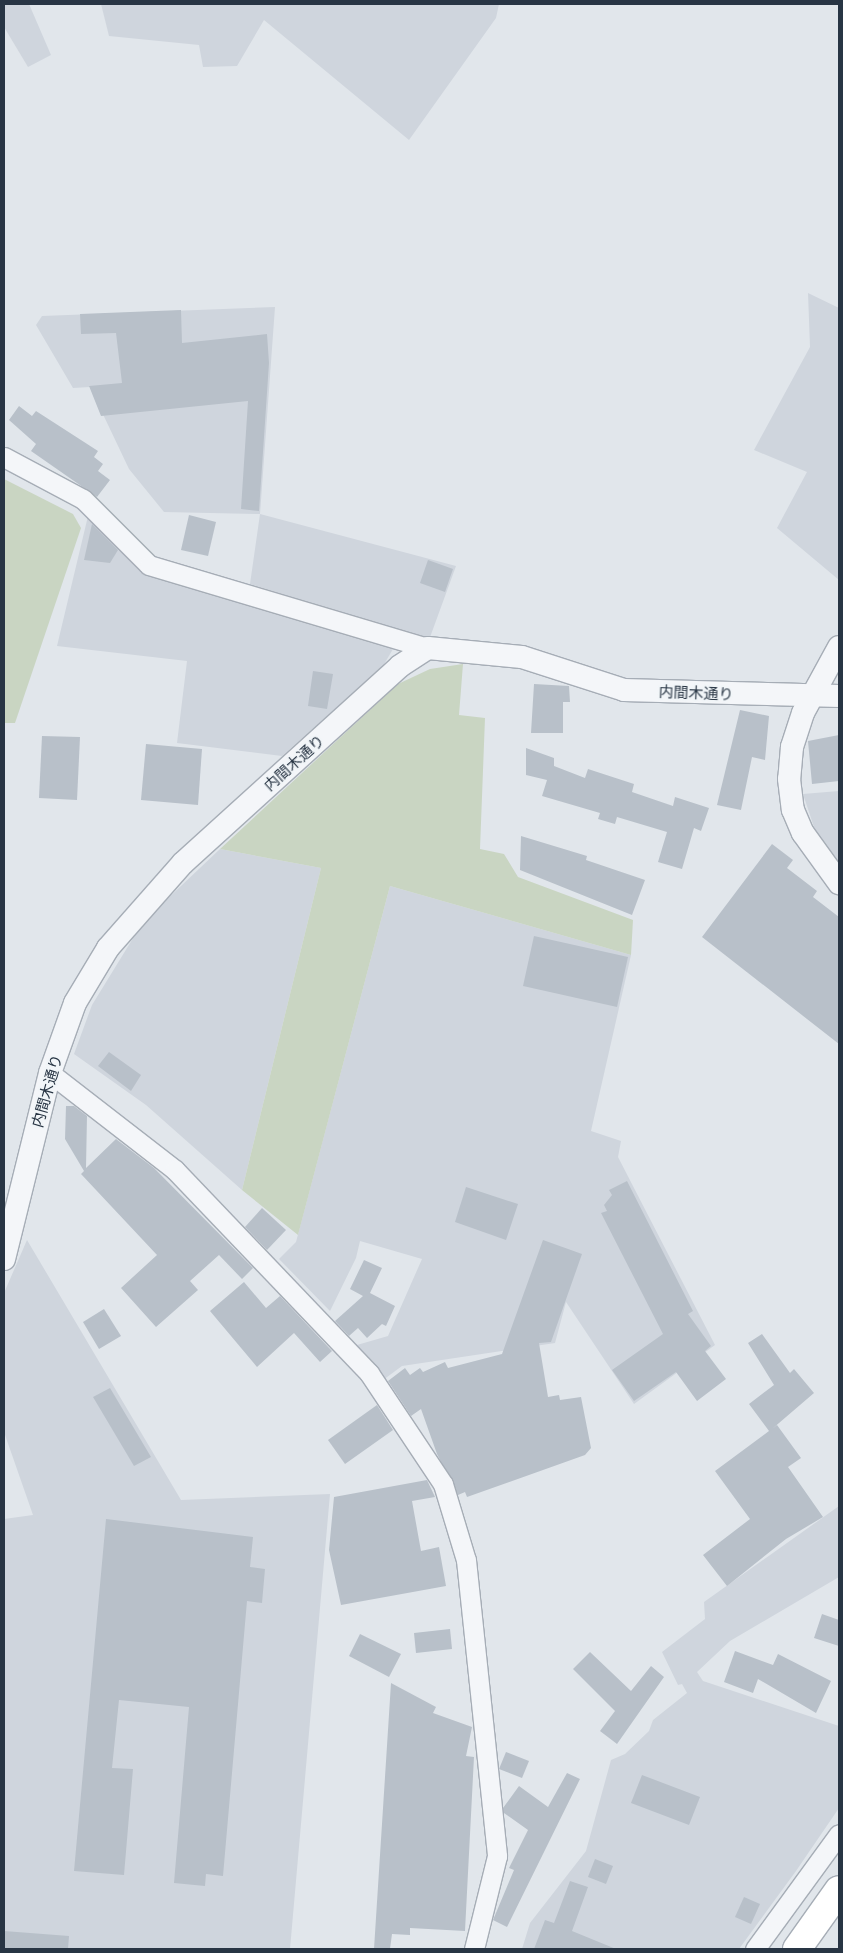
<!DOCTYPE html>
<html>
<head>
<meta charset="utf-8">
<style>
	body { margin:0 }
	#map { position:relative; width:843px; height:1953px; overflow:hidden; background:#e1e6eb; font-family:"Exo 2","Noto Sans JP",sans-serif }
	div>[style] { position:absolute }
	.built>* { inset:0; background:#cfd5dd }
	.green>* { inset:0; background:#c9d5c2 }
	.building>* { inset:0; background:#b8c0c9 }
	.roads { filter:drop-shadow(1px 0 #a6adb6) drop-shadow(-1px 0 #a6adb6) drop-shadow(0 1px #a6adb6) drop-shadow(0 -1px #a6adb6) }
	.minor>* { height:19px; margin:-9.5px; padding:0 9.5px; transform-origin:9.5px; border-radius:9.5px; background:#f4f6f9 }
	.tertiary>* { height:22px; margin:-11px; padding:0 11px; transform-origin:11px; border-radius:11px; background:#f4f6f9 }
	.trunk>* { height:28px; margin:-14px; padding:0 14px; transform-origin:14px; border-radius:14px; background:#fff }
	span { translate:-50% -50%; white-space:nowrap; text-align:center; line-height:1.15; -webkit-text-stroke:4px #f1f5f8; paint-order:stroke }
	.street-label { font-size:15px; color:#283544 }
	.frame { position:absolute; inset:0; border:5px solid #283544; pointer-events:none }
</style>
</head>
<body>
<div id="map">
	<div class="built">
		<i style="clip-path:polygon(4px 4px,29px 4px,51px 55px,28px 67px,4px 27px)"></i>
		<i style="clip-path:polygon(101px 4px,499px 4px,496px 18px,409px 140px,264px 20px,237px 66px,203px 67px,199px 45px,109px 36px)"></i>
		<i style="clip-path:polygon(808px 293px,839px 308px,839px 580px,777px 528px,807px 472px,754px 450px,810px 347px)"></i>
		<i style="clip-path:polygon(275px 307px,260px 514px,456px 566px,429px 640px,250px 584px,260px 514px,164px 512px,129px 469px,90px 387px,73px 388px,36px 325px,42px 316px)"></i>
		<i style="clip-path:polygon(88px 516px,118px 550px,140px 565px,393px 649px,383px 666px,282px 756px,177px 743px,187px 661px,57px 646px)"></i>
		<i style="clip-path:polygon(839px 791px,839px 864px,817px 836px,803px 794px)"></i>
		<i style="clip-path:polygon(220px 849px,321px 868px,242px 1190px,146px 1105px,74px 1054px,92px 1005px,143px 922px)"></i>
		<i style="clip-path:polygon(390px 886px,631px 955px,591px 1131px,621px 1141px,618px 1157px,715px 1345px,634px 1404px,566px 1302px,555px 1343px,402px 1366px,383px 1380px,357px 1345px,388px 1336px,422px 1259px,360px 1241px,356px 1258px,330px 1311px,279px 1259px,296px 1242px)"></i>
		<i style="clip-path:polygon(27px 1240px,181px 1500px,330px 1494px,290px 1949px,4px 1949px,4px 1519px,33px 1515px,4px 1432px,4px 1293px)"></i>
		<i style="clip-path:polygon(839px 1506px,839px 1577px,730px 1641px,697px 1672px,703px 1681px,839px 1726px,839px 1808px,796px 1871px,739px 1949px,522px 1949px,530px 1923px,586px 1851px,611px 1760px,625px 1754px,649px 1731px,653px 1720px,687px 1693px,682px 1684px,678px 1685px,662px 1652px,705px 1619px,704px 1602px)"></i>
	</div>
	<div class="green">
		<i style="clip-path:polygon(4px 479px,73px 514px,81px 528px,15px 723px,4px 723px)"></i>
		<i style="clip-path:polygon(463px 664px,459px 715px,485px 718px,480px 849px,504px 854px,518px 877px,633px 920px,631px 955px,390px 886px,298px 1235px,242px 1190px,321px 868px,220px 849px,398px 684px,430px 669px)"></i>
	</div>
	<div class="building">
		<i style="clip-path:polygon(181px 310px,182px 343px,267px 334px,269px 363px,259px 511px,241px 509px,248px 401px,101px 416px,89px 386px,122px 383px,116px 333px,81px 334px,80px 314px)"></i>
		<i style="clip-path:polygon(19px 406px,32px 416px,36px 411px,98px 451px,94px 457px,103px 464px,98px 471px,110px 480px,97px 497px,31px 451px,36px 444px,9px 420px)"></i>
		<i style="clip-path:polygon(189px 515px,216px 522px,208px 556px,181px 550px)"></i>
		<i style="clip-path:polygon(92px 524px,118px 550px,110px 563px,84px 560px)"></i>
		<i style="clip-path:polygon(428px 560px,453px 569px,445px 592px,420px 583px)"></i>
		<i style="clip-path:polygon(313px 671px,333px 674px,327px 709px,308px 706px)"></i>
		<i style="clip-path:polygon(534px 684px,569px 686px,570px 702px,563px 702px,563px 733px,531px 733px)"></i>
		<i style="clip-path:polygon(740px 710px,769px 716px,765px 760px,752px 757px,741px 810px,717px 805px)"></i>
		<i style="clip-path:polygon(839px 735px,839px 781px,812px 784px,808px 741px)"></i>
		<i style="clip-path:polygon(42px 736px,80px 737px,77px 800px,39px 798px)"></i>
		<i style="clip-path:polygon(146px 744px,202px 749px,198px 805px,141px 800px)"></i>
		<i style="clip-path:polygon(526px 748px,554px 758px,554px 766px,585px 778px,588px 769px,634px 784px,632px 792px,673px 806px,675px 797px,709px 808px,701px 831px,694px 828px,682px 869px,658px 862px,667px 832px,617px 817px,615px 824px,598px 819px,600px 813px,542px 796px,547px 780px,526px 775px)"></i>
		<i style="clip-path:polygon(521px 836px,587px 856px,586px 860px,645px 880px,632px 915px,520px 870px)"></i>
		<i style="clip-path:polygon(772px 844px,793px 860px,787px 868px,817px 891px,813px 897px,839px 917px,839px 1044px,702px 937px)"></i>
		<i style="clip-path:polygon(534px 936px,628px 957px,617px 1007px,523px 986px)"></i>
		<i style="clip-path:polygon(109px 1052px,141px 1075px,131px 1091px,98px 1066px)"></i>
		<i style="clip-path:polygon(66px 1106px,74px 1106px,87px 1116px,86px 1168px,116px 1139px,154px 1168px,253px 1268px,242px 1279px,219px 1255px,190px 1281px,198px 1290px,156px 1327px,121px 1288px,157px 1255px,81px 1174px,84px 1171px,65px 1139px)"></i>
		<i style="clip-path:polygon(627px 1181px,693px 1311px,688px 1314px,711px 1346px,705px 1351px,726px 1379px,697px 1401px,676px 1372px,634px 1401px,612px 1370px,663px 1334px,601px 1213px,607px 1211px,604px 1205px,612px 1195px,609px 1190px)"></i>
		<i style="clip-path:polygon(466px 1187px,518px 1204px,506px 1240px,455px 1222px)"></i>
		<i style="clip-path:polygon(262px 1208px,286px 1230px,267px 1250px,245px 1227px)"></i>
		<i style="clip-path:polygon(543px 1240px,582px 1254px,551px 1342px,539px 1343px,548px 1397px,559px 1395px,560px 1400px,581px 1397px,591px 1448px,585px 1455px,467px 1497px,465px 1492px,458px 1495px,437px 1454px,421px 1409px,411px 1416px,388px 1381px,405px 1368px,410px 1375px,420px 1368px,423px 1372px,445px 1362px,448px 1368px,502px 1354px)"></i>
		<i style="clip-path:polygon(364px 1260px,382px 1268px,370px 1293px,395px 1306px,386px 1326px,382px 1324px,367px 1338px,358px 1328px,349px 1336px,335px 1321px,363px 1296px,350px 1289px)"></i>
		<i style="clip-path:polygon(244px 1282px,266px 1308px,280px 1296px,332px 1351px,320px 1362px,294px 1333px,257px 1367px,210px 1311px)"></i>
		<i style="clip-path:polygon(104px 1309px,121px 1336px,99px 1349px,83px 1322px)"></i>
		<i style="clip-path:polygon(762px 1334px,790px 1373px,794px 1369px,814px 1393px,772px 1429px,777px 1425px,801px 1458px,788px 1467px,823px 1517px,786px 1539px,727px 1586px,703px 1555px,750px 1519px,715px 1471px,769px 1431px,749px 1404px,774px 1385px,748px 1343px)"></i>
		<i style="clip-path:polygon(110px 1388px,151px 1457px,134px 1466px,93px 1397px)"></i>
		<i style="clip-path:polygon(377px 1405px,393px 1430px,345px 1464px,328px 1440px)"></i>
		<i style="clip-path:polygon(427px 1480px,435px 1497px,412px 1501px,421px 1551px,439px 1547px,446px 1586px,341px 1605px,329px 1550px,334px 1497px)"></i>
		<i style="clip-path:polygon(106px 1519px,253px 1537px,250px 1567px,265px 1569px,262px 1603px,247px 1601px,223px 1876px,206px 1874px,205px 1886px,174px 1883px,189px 1707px,119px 1700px,112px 1768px,133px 1769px,124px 1875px,74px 1871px)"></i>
		<i style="clip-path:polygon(822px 1614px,839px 1620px,839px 1646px,814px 1638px)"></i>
		<i style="clip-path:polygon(450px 1629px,452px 1649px,416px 1653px,414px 1633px)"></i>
		<i style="clip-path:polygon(360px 1634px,401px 1654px,389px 1677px,349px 1656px)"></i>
		<i style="clip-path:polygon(735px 1651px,773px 1665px,778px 1654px,831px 1681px,816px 1713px,758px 1679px,753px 1693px,724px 1682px)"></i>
		<i style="clip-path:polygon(590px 1652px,631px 1691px,651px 1666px,664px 1677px,617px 1744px,600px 1731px,615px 1711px,573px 1669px)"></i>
		<i style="clip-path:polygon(391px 1683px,436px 1707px,433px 1713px,472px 1727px,466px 1756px,474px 1757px,465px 1931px,410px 1928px,410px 1935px,392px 1934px,390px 1949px,374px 1949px)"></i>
		<i style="clip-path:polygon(506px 1752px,529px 1761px,522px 1778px,499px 1769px)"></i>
		<i style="clip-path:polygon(567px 1773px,580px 1779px,507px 1927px,493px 1920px,514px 1870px,509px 1868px,528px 1830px,504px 1813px,503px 1808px,519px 1786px,548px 1807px)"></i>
		<i style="clip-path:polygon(642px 1775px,700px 1797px,689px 1825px,631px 1803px)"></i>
		<i style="clip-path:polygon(595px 1859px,613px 1866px,606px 1884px,588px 1877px)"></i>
		<i style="clip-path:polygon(570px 1881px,588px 1887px,572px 1931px,616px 1949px,534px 1949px,545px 1920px,554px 1923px)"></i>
		<i style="clip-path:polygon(744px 1897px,760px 1904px,751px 1924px,735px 1917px)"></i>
		<i style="clip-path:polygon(4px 1931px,69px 1936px,68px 1949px,4px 1949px)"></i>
	</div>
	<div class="roads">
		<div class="minor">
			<i style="left:4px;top:457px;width:89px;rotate:28deg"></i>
			<i style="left:83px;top:499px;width:93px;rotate:45deg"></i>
			<i style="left:149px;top:565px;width:291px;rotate:16.6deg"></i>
			<i style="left:50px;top:1073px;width:158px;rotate:37.8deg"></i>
			<i style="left:175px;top:1170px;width:281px;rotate:46.3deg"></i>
			<i style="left:369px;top:1373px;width:133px;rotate:56.3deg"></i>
			<i style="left:443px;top:1484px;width:79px;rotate:73.2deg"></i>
			<i style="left:466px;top:1560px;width:298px;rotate:84deg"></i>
			<i style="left:497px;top:1856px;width:96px;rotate:103.9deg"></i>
			<i style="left:755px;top:1949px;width:142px;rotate:-53.9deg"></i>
		</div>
		<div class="tertiary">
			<i style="left:839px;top:647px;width:75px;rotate:118.6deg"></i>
			<i style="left:803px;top:713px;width:36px;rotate:108deg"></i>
			<i style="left:792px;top:747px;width:32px;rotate:95deg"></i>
			<i style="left:789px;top:779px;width:31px;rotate:83deg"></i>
			<i style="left:793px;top:810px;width:25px;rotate:67deg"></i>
			<i style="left:803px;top:833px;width:62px;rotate:54.2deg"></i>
			<i style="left:4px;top:1259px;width:192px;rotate:-76.1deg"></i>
			<i style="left:50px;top:1073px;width:74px;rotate:-70.3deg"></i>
			<i style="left:75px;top:1003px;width:64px;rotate:-59deg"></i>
			<i style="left:108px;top:948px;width:113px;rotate:-48.6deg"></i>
			<i style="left:183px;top:863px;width:293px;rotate:-42.2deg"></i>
			<i style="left:400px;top:666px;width:33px;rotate:-33deg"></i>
			<i style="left:428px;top:648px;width:94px;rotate:5.5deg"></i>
			<i style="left:522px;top:657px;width:107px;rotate:17.9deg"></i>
			<i style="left:624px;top:690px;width:215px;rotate:1.6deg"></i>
		</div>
		<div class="trunk">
			<i style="left:797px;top:1949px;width:72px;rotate:-54.6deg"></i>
		</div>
	</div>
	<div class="street-label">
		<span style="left:696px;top:693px;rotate:2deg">内間木通り</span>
		<span style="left:294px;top:763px;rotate:-42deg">内間木通り</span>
		<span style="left:47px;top:1091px;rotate:-74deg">内間木通り</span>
	</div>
	<div class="frame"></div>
</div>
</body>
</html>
